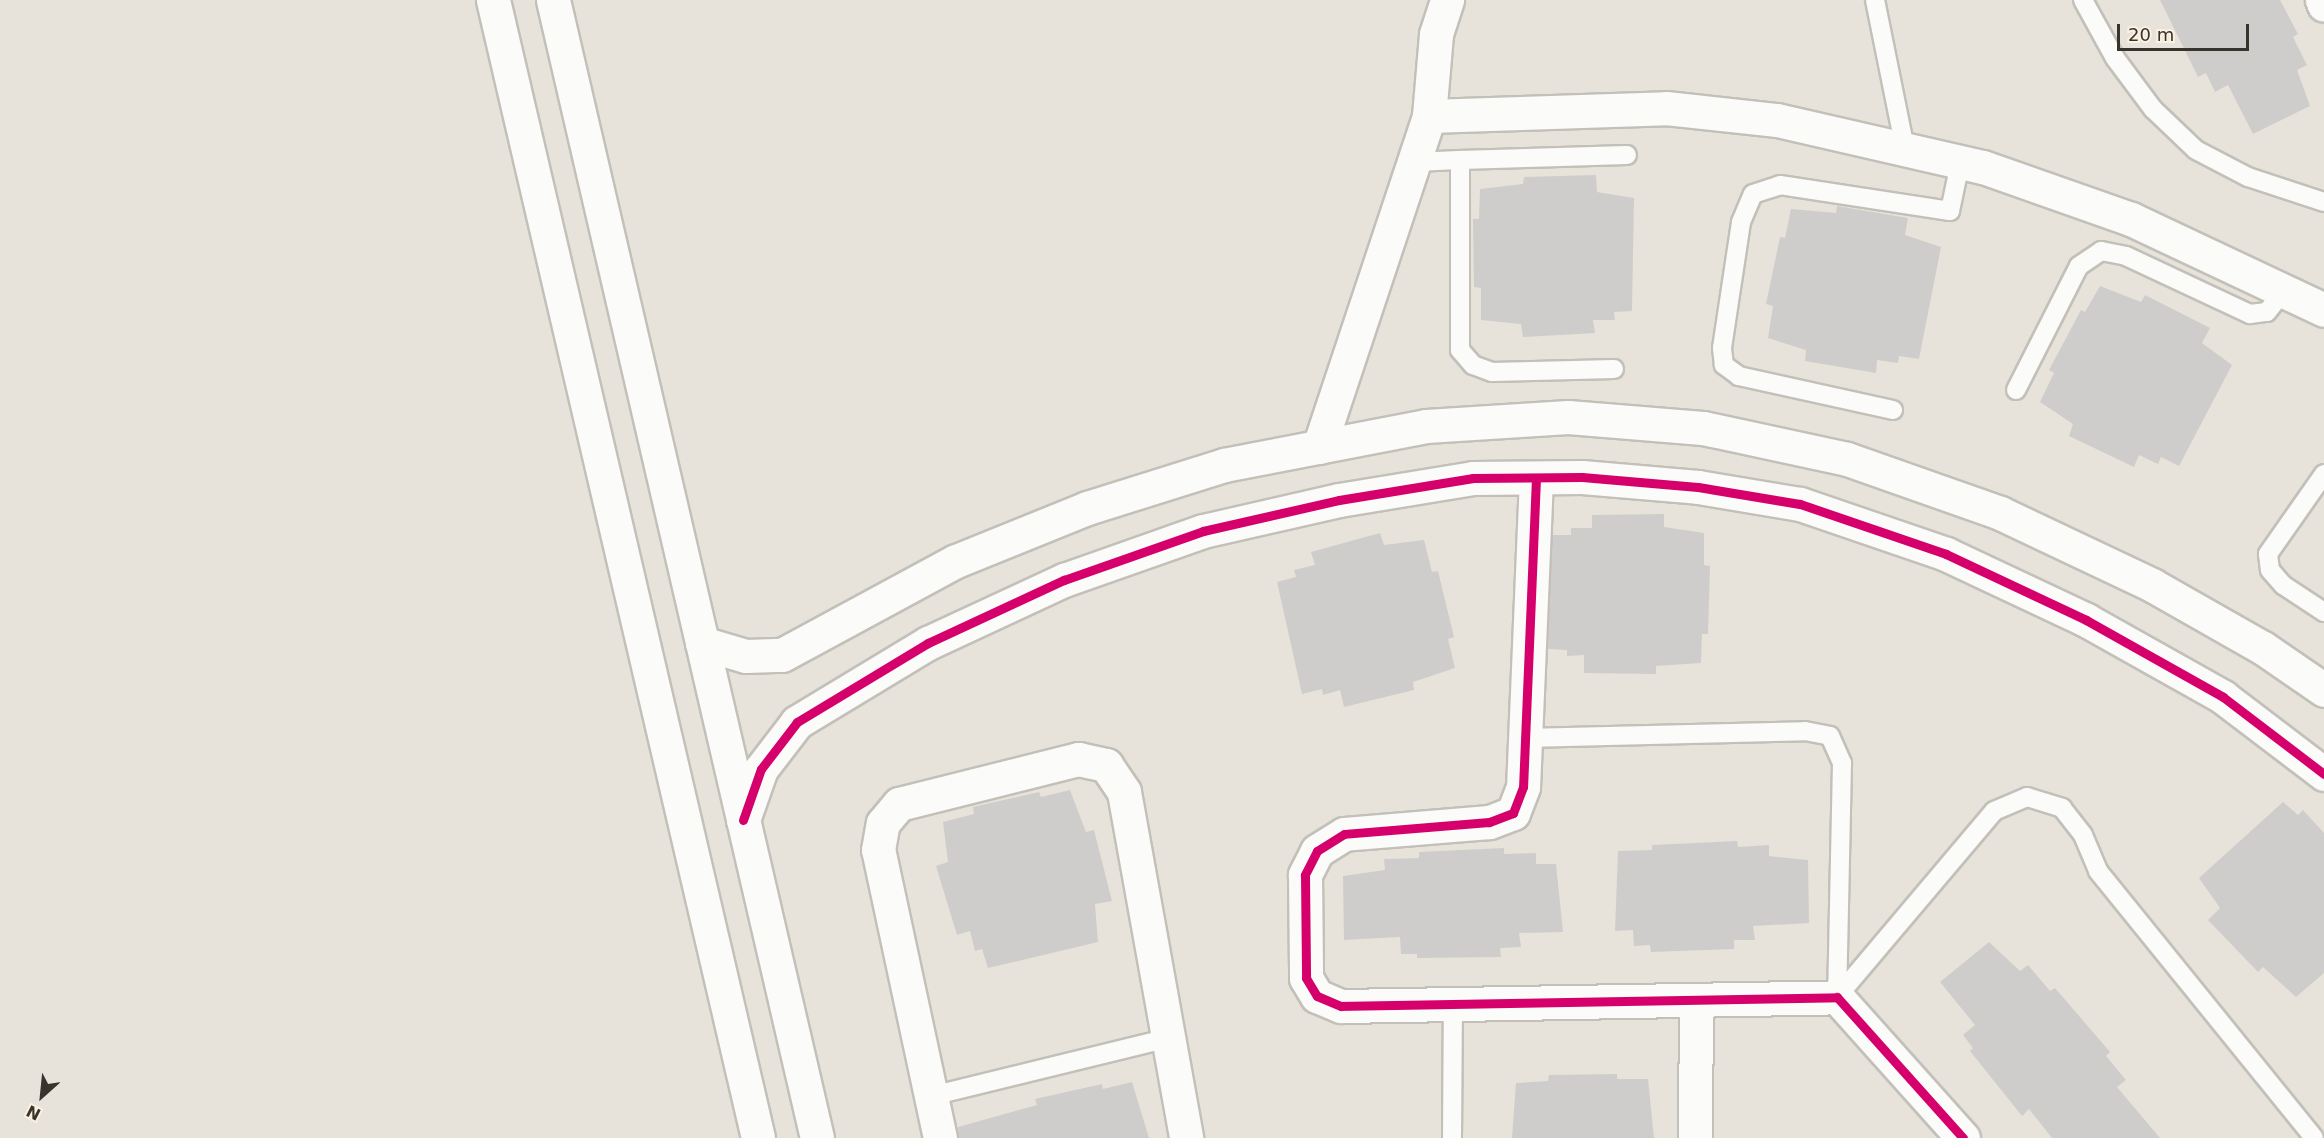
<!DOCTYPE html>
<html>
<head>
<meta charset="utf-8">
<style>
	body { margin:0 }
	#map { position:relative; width:2324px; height:1138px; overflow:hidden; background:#e7e3da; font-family:"DejaVu Sans",sans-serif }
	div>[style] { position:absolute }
	.building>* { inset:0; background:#cfcdcb }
	.roads { filter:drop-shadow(2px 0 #c3c0b9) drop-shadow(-2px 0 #c3c0b9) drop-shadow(0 2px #c3c0b9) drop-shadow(0 -2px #c3c0b9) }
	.service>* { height:18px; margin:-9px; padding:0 9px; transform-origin:9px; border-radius:9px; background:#fbfbf9 }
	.minor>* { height:33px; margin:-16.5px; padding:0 16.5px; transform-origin:16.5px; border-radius:16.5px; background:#fbfbf9 }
	.tertiary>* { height:33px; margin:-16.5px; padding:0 16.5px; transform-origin:16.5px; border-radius:16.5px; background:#fbfbf9 }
	.cycleway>* { height:9px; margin:-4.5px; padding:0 4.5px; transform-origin:4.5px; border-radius:4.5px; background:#d6006c }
	span { translate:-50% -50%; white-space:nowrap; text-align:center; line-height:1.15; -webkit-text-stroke:6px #fbf1e1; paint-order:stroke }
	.north { position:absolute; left:12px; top:1066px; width:60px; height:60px; -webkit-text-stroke:4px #fbf1e1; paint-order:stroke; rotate:207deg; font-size:16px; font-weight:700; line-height:24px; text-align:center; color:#37332d }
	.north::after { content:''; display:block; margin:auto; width:21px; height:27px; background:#37332d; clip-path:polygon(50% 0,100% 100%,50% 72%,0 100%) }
	.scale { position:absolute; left:2117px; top:24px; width:132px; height:27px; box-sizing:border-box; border:3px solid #37332d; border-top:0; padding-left:8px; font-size:18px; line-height:21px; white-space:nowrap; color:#37332d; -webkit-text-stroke:4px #fbf1e1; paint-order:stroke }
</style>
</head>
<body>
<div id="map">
	<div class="building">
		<i style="clip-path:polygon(2160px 0,2280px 0,2298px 34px,2293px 37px,2307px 65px,2297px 70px,2310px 106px,2253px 134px,2228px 85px,2215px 92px,2206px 73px,2198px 77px)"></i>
		<i style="clip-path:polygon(1596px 175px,1597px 192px,1634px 198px,1632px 311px,1614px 312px,1615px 320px,1593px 320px,1595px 333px,1523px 337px,1521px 324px,1481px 320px,1481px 288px,1474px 287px,1473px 219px,1479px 219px,1480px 189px,1523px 184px,1524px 177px)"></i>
		<i style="clip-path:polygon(1837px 206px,1908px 218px,1905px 235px,1941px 247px,1919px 359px,1899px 356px,1898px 363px,1877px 360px,1876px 373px,1805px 361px,1806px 350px,1768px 338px,1773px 306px,1766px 304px,1780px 237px,1785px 238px,1791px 209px,1836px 213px)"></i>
		<i style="clip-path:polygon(2100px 286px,2141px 302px,2145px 295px,2210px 328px,2202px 343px,2232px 365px,2179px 466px,2161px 457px,2158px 464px,2139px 455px,2134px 467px,2069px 436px,2073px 424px,2040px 402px,2054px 373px,2049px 370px,2081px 310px,2085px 312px)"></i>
		<i style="clip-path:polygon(1664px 514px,1664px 527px,1704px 533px,1704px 565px,1710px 566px,1708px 634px,1702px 634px,1701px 663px,1656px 666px,1656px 674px,1584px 673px,1584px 655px,1567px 656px,1567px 650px,1548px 649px,1552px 535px,1571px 535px,1571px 528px,1592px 528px,1592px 515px)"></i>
		<i style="clip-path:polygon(1380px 533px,1384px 545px,1424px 540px,1432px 572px,1438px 571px,1454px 637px,1448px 639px,1455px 668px,1413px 682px,1414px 690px,1344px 707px,1340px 690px,1323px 695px,1322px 689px,1302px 694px,1277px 582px,1296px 577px,1294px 570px,1315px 565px,1311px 552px)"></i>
		<i style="clip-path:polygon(1070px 790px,1086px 832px,1094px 830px,1112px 901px,1095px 904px,1098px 942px,988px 968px,982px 949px,975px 951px,970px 931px,957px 935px,936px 866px,948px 862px,943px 822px,974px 814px,973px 807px,1039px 792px,1041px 797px)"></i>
		<i style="clip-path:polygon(2283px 802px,2298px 815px,2303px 810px,2324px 833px,2324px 973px,2296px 997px,2263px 967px,2258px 972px,2208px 920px,2220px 908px,2199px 878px)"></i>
		<i style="clip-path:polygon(1737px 841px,1738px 847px,1769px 845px,1769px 856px,1808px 860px,1809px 923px,1753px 926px,1755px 940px,1734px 940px,1734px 949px,1651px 952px,1650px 945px,1634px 946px,1633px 930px,1615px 931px,1618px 851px,1652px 850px,1652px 845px)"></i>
		<i style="clip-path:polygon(1504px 848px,1504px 854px,1536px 853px,1536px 864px,1556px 864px,1563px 932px,1519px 933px,1521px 947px,1500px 948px,1501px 957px,1417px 958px,1417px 954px,1401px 954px,1400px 937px,1344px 940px,1343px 876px,1385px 870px,1384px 859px,1419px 858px,1419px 852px)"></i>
		<i style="clip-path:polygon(1989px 942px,2020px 971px,2028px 965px,2050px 991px,2055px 988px,2110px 1052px,2106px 1056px,2126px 1080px,2117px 1087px,2160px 1138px,2052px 1138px,2029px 1109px,2022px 1116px,1970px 1051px,1973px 1048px,1963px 1035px,1975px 1025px,1940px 982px)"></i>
		<i style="clip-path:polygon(1617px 1074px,1617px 1079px,1648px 1079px,1654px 1138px,1512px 1138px,1516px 1083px,1548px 1081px,1549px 1075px)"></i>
		<i style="clip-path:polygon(1132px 1082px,1149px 1138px,959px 1138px,958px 1127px,1037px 1105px,1035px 1099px,1102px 1084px,1103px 1089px)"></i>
	</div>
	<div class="roads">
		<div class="service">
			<i style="left:1875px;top:0;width:152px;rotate:78.6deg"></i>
			<i style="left:2083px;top:0;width:66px;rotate:61.1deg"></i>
			<i style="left:2115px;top:58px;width:64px;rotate:53.3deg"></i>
			<i style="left:2153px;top:109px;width:59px;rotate:43.6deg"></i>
			<i style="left:2196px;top:150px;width:59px;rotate:27.4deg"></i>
			<i style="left:2248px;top:177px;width:80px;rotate:18.2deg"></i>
			<i style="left:1414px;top:162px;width:46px;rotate:-2.5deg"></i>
			<i style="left:1614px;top:369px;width:122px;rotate:178.6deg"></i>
			<i style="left:1492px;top:372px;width:20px;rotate:-160deg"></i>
			<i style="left:1473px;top:365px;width:20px;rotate:-131deg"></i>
			<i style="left:1460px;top:350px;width:190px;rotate:-90deg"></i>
			<i style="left:1460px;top:160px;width:167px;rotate:-1.7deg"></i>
			<i style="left:2016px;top:390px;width:139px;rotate:-63.1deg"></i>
			<i style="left:2079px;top:266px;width:27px;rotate:-34deg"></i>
			<i style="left:2101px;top:251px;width:25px;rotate:11deg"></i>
			<i style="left:2126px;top:256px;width:137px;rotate:25.1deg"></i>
			<i style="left:2250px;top:314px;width:17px;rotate:-7deg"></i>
			<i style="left:2267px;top:312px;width:29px;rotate:-52deg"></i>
			<i style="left:1893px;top:410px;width:158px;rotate:-167.6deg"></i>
			<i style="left:1739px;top:376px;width:19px;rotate:-144deg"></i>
			<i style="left:1724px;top:365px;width:17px;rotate:-97deg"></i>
			<i style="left:1722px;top:348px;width:127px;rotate:-81.4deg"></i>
			<i style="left:1741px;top:222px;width:30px;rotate:-67deg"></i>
			<i style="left:1753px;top:194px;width:28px;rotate:-18deg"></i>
			<i style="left:1780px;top:185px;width:172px;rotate:8.7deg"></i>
			<i style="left:1950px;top:211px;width:49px;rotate:-78.2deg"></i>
			<i style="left:2324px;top:474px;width:98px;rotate:125deg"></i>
			<i style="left:2268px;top:554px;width:16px;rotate:83deg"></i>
			<i style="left:2270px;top:570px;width:20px;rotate:49deg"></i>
			<i style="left:2283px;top:585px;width:49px;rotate:33.4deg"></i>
			<i style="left:1525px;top:738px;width:280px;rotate:-1.4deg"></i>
			<i style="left:1805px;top:731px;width:25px;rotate:11deg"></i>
			<i style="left:1830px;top:736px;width:30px;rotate:66deg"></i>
			<i style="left:1842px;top:763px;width:234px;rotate:91.2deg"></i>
			<i style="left:1837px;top:997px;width:243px;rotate:-49.8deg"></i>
			<i style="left:1994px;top:811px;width:36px;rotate:-23deg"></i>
			<i style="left:2027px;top:797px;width:37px;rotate:17deg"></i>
			<i style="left:2062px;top:808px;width:34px;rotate:52deg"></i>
			<i style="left:2083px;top:835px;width:39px;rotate:67deg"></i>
			<i style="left:2098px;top:871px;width:343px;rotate:51deg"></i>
			<i style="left:931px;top:1096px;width:241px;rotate:-13.7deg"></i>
			<i style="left:1452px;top:1138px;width:133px;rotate:-89.6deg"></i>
		</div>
		<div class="minor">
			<i style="left:2322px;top:0;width:5px;rotate:68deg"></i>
			<i style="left:1429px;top:116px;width:237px;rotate:-1.9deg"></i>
			<i style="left:1666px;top:108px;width:112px;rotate:6.2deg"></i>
			<i style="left:1777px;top:120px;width:211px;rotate:12.9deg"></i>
			<i style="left:1983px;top:167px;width:157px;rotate:19.4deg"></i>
			<i style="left:2131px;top:219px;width:213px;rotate:25.2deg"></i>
			<i style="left:1319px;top:447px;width:349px;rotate:-71.6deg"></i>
			<i style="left:1429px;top:116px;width:82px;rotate:-85.1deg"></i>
			<i style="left:1436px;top:34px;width:36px;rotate:-72deg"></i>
			<i style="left:1536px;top:478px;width:309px;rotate:92.4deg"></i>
			<i style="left:1523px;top:787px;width:28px;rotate:111deg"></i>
			<i style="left:1513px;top:813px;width:26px;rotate:159deg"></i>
			<i style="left:1489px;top:822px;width:145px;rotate:175.3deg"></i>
			<i style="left:1344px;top:834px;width:32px;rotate:148deg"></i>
			<i style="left:1317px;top:851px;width:27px;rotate:117deg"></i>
			<i style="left:1305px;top:875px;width:103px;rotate:89.4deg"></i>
			<i style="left:1306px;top:978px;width:21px;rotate:59deg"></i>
			<i style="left:1317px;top:996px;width:26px;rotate:23deg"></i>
			<i style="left:1341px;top:1006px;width:496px;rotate:-1deg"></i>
			<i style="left:1837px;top:997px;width:189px;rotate:48.2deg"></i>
			<i style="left:702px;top:643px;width:46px;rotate:16.5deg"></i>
			<i style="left:746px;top:656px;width:36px;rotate:-2deg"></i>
			<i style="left:782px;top:655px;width:198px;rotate:-28.4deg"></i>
			<i style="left:956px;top:561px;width:141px;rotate:-22deg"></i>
			<i style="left:1087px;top:508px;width:144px;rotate:-17.4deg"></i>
			<i style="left:1224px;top:465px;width:206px;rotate:-10.9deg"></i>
			<i style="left:1426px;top:426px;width:142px;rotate:-3.6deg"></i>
			<i style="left:1568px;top:417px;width:135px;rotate:4.7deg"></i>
			<i style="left:1703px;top:428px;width:147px;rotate:12.1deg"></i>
			<i style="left:1847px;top:459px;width:162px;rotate:19.4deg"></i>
			<i style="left:2000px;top:513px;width:168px;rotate:25.3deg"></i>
			<i style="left:2152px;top:585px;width:128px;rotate:29.6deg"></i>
			<i style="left:2263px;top:648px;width:74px;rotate:34.5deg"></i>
			<i style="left:743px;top:820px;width:54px;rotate:-70.6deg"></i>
			<i style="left:761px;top:769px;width:59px;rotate:-52.5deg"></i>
			<i style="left:797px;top:722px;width:153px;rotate:-31.1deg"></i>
			<i style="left:928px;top:643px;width:150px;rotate:-24.9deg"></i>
			<i style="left:1064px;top:580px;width:147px;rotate:-19.4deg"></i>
			<i style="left:1203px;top:531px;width:139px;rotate:-12.8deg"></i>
			<i style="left:1339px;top:500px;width:136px;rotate:-9.3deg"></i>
			<i style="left:1473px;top:478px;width:109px;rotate:-0.5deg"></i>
			<i style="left:1582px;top:477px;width:116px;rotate:4.9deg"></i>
			<i style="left:1698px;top:487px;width:103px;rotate:9.5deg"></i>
			<i style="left:1800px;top:504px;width:154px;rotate:18.9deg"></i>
			<i style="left:1946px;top:554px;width:155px;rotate:25.2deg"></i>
			<i style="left:2086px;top:620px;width:157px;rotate:29.3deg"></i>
			<i style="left:2223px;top:697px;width:127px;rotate:37.3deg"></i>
			<i style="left:940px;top:1138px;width:295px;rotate:-102.1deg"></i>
			<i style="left:878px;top:850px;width:27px;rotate:-80deg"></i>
			<i style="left:883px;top:823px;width:25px;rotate:-50deg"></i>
			<i style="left:899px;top:804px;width:185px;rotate:-14.1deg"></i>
			<i style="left:1078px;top:759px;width:29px;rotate:12deg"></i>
			<i style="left:1106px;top:765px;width:32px;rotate:56deg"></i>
			<i style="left:1124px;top:792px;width:352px;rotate:79.8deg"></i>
			<i style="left:1695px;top:1138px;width:137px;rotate:-89.6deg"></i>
		</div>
		<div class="tertiary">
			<i style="left:493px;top:0;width:1168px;rotate:76.89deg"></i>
			<i style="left:553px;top:0;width:1168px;rotate:76.94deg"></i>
		</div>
	</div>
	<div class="cycleway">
		<i style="left:1536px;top:478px;width:309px;rotate:92.4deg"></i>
		<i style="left:1523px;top:787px;width:28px;rotate:111deg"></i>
		<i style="left:1513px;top:813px;width:26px;rotate:159deg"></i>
		<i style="left:1489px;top:822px;width:145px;rotate:175.3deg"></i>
		<i style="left:1344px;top:834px;width:32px;rotate:148deg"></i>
		<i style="left:1317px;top:851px;width:27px;rotate:117deg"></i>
		<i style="left:1305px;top:875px;width:103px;rotate:89.4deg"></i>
		<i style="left:1306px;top:978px;width:21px;rotate:59deg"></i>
		<i style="left:1317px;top:996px;width:26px;rotate:23deg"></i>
		<i style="left:1341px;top:1006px;width:496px;rotate:-1deg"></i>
		<i style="left:1837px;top:997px;width:189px;rotate:48.2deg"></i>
		<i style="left:743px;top:820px;width:54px;rotate:-70.6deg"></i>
		<i style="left:761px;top:769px;width:59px;rotate:-52.5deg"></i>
		<i style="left:797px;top:722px;width:153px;rotate:-31.1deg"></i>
		<i style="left:928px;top:643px;width:150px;rotate:-24.9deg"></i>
		<i style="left:1064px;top:580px;width:147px;rotate:-19.4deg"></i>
		<i style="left:1203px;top:531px;width:139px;rotate:-12.8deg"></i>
		<i style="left:1339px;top:500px;width:136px;rotate:-9.3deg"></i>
		<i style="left:1473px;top:478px;width:109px;rotate:-0.5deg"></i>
		<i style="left:1582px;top:477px;width:116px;rotate:4.9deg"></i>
		<i style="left:1698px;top:487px;width:103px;rotate:9.5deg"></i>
		<i style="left:1800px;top:504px;width:154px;rotate:18.9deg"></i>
		<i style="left:1946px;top:554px;width:155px;rotate:25.2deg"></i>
		<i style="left:2086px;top:620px;width:157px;rotate:29.3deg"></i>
		<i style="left:2223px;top:697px;width:127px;rotate:37.3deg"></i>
	</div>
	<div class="north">N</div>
	<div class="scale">20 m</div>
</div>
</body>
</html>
